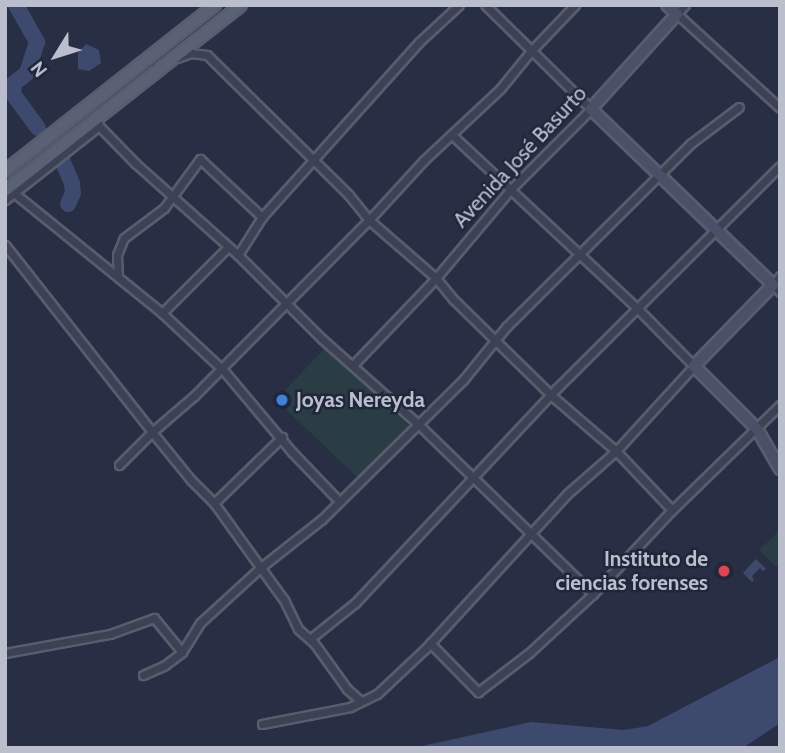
<!DOCTYPE html>
<html>
<head>
<meta charset="utf-8">
<style>
	body { margin:0 }
	#map { position:relative; width:785px; height:753px; overflow:hidden; background:#282f44; font-family:Cabin,sans-serif }
	div>[style] { position:absolute }
	.green>* { inset:0; background:#2a3d45 }
	.water>* { inset:0; background:#3e4a6d }
	.river>* { height:16px; margin:-8px; padding:0 8px; transform-origin:8px; border-radius:8px; background:#3e4a6d }
	.roads { filter:drop-shadow(2px 0 #585d6e) drop-shadow(-2px 0 #585d6e) drop-shadow(0 2px #585d6e) drop-shadow(0 -2px #585d6e) }
	.street>* { height:7px; margin:-3.5px; padding:0 3.5px; transform-origin:3.5px; border-radius:3.5px; background:#3c4254 }
	.secondary>* { height:10px; margin:-5px; padding:0 5px; transform-origin:5px; border-radius:5px; background:#4a5067 }
	.primary>* { height:10px; margin:-5px; padding:0 5px; transform-origin:5px; border-radius:5px; background:#5a6174 }
	.dots>* { width:19px; height:19px; translate:-50% -50%; box-sizing:border-box; border:4px solid #21273a; border-radius:50% }
	span { translate:-50% -50%; white-space:nowrap; text-align:center; line-height:1.15; -webkit-text-stroke:5px #21273a; paint-order:stroke }
	.street-label { font-size:21px; color:#babecd }
	.poi-label { font-size:21px; color:#babecd; font-weight:700 }
	.left { translate:0 -50%; text-align:left }
	.right { translate:-100% -50%; text-align:right }
	.frame { position:absolute; inset:0; border:7px solid #babecd; pointer-events:none }
	.north { position:absolute; left:21px; top:21px; width:70px; height:70px; -webkit-text-stroke:5px #21273a; paint-order:stroke; rotate:232deg; font-size:19px; font-weight:700; line-height:28px; text-align:center; color:#babecd }
	.north::after { content:''; display:block; margin:auto; width:24px; height:32px; background:#babecd; clip-path:polygon(50% 0,100% 100%,50% 72%,0 100%) }
</style>
</head>
<body>
<div id="map">
	<div class="green">
		<i style="clip-path:polygon(326px 347px,409px 426px,358px 478px,276px 400px)"></i>
		<i style="clip-path:polygon(780px 530px,780px 563px,776px 567px,759px 550px)"></i>
	</div>
	<div class="water">
		<i style="clip-path:polygon(86px 44px,99px 50px,101px 63px,89px 71px,78px 69px,78px 53px)"></i>
		<i style="clip-path:polygon(756px 559px,766px 569px,763px 571px,760px 568px,752px 576px,754px 580px,752px 582px,743px 573px)"></i>
		<i style="clip-path:polygon(780px 657px,780px 723px,743px 748px,413px 748px,531px 722px,624px 730px,648px 726px)"></i>
	</div>
	<div class="river">
		<i style="left:16px;top:5px;width:43px;rotate:60.4deg"></i>
		<i style="left:37px;top:42px;width:33px;rotate:108deg"></i>
		<i style="left:27px;top:73px;width:16px;rotate:142deg"></i>
		<i style="left:14px;top:83px;width:11px;rotate:95deg"></i>
		<i style="left:13px;top:94px;width:42px;rotate:53.7deg"></i>
		<i style="left:62px;top:160px;width:26px;rotate:67deg"></i>
		<i style="left:72px;top:184px;width:9px;rotate:84deg"></i>
		<i style="left:73px;top:193px;width:12px;rotate:114deg"></i>
	</div>
	<div class="roads">
		<div class="street">
			<i style="left:685px;top:5px;width:12px;rotate:132deg"></i>
			<i style="left:677px;top:14px;width:139px;rotate:42.4deg"></i>
			<i style="left:177px;top:58px;width:15px;rotate:-20deg"></i>
			<i style="left:191px;top:53px;width:16px;rotate:7deg"></i>
			<i style="left:207px;top:55px;width:198px;rotate:44.6deg"></i>
			<i style="left:348px;top:194px;width:33px;rotate:51deg"></i>
			<i style="left:369px;top:220px;width:89px;rotate:40.9deg"></i>
			<i style="left:436px;top:278px;width:27px;rotate:51deg"></i>
			<i style="left:453px;top:299px;width:139px;rotate:44.4deg"></i>
			<i style="left:552px;top:396px;width:84px;rotate:40.7deg"></i>
			<i style="left:616px;top:451px;width:81px;rotate:46.5deg"></i>
			<i style="left:97px;top:119px;width:7px;rotate:74deg"></i>
			<i style="left:99px;top:126px;width:52px;rotate:45.8deg"></i>
			<i style="left:135px;top:163px;width:138px;rotate:41.8deg"></i>
			<i style="left:238px;top:255px;width:119px;rotate:45deg"></i>
			<i style="left:322px;top:339px;width:128px;rotate:41.5deg"></i>
			<i style="left:418px;top:424px;width:244px;rotate:44.2deg"></i>
			<i style="left:14px;top:193px;width:191px;rotate:39deg"></i>
			<i style="left:162px;top:313px;width:92px;rotate:-45deg"></i>
			<i style="left:5px;top:200px;width:120px;rotate:-38.2deg"></i>
			<i style="left:5px;top:245px;width:238px;rotate:51.8deg"></i>
			<i style="left:152px;top:432px;width:55px;rotate:-40.6deg"></i>
			<i style="left:194px;top:396px;width:248px;rotate:-45.2deg"></i>
			<i style="left:369px;top:220px;width:80px;rotate:-47.5deg"></i>
			<i style="left:423px;top:161px;width:105px;rotate:-43.1deg"></i>
			<i style="left:500px;top:89px;width:49px;rotate:-50.8deg"></i>
			<i style="left:531px;top:51px;width:64px;rotate:-46.3deg"></i>
			<i style="left:238px;top:255px;width:45px;rotate:-57.7deg"></i>
			<i style="left:262px;top:217px;width:235px;rotate:-48.1deg"></i>
			<i style="left:419px;top:42px;width:54px;rotate:-42.8deg"></i>
			<i style="left:118px;top:275px;width:20px;rotate:-93deg"></i>
			<i style="left:117px;top:255px;width:18px;rotate:-68deg"></i>
			<i style="left:124px;top:238px;width:50px;rotate:-36.9deg"></i>
			<i style="left:164px;top:208px;width:61px;rotate:-53.7deg"></i>
			<i style="left:200px;top:159px;width:85px;rotate:43.1deg"></i>
			<i style="left:780px;top:276px;width:11px;rotate:128deg"></i>
			<i style="left:773px;top:285px;width:10px;rotate:45deg"></i>
			<i style="left:162px;top:313px;width:85px;rotate:43.1deg"></i>
			<i style="left:224px;top:371px;width:106px;rotate:50deg"></i>
			<i style="left:292px;top:452px;width:68px;rotate:46.2deg"></i>
			<i style="left:353px;top:365px;width:120px;rotate:-46.3deg"></i>
			<i style="left:436px;top:278px;width:116px;rotate:-49.9deg"></i>
			<i style="left:511px;top:189px;width:113px;rotate:-45deg"></i>
			<i style="left:591px;top:109px;width:148px;rotate:-135.5deg"></i>
			<i style="left:119px;top:465px;width:47px;rotate:-45deg"></i>
			<i style="left:152px;top:432px;width:62px;rotate:50.9deg"></i>
			<i style="left:191px;top:480px;width:33px;rotate:45deg"></i>
			<i style="left:214px;top:503px;width:120px;rotate:54.2deg"></i>
			<i style="left:284px;top:600px;width:32px;rotate:64deg"></i>
			<i style="left:298px;top:629px;width:21px;rotate:41deg"></i>
			<i style="left:314px;top:643px;width:57px;rotate:54.3deg"></i>
			<i style="left:347px;top:689px;width:18px;rotate:41deg"></i>
			<i style="left:214px;top:503px;width:95px;rotate:-44.1deg"></i>
			<i style="left:310px;top:639px;width:58px;rotate:-38.7deg"></i>
			<i style="left:355px;top:603px;width:294px;rotate:-46.8deg"></i>
			<i style="left:556px;top:389px;width:316px;rotate:-44.9deg"></i>
			<i style="left:430px;top:643px;width:69px;rotate:45.6deg"></i>
			<i style="left:478px;top:692px;width:64px;rotate:-37.4deg"></i>
			<i style="left:529px;top:653px;width:87px;rotate:-42.7deg"></i>
			<i style="left:593px;top:594px;width:115px;rotate:-46.8deg"></i>
			<i style="left:672px;top:510px;width:151px;rotate:-44.2deg"></i>
			<i style="left:5px;top:653px;width:107px;rotate:-10.3deg"></i>
			<i style="left:110px;top:634px;width:47px;rotate:-20deg"></i>
			<i style="left:154px;top:618px;width:44px;rotate:50.5deg"></i>
			<i style="left:143px;top:675px;width:24px;rotate:-24deg"></i>
			<i style="left:165px;top:665px;width:21px;rotate:-37deg"></i>
			<i style="left:182px;top:652px;width:34px;rotate:-58deg"></i>
			<i style="left:200px;top:623px;width:81px;rotate:-42.5deg"></i>
			<i style="left:260px;top:568px;width:79px;rotate:-38.3deg"></i>
			<i style="left:322px;top:519px;width:198px;rotate:-44.6deg"></i>
			<i style="left:463px;top:380px;width:68px;rotate:-50.9deg"></i>
			<i style="left:506px;top:327px;width:260px;rotate:-44.8deg"></i>
			<i style="left:690px;top:144px;width:61px;rotate:-37.1deg"></i>
			<i style="left:262px;top:724px;width:90px;rotate:-10.9deg"></i>
			<i style="left:350px;top:707px;width:30px;rotate:-26deg"></i>
			<i style="left:377px;top:694px;width:66px;rotate:-43.2deg"></i>
			<i style="left:425px;top:649px;width:210px;rotate:-47.5deg"></i>
			<i style="left:567px;top:494px;width:65px;rotate:-41.3deg"></i>
			<i style="left:616px;top:451px;width:115px;rotate:-47.5deg"></i>
			<i style="left:694px;top:366px;width:80px;rotate:-134.5deg"></i>
			<i style="left:638px;top:309px;width:253px;rotate:-136.9deg"></i>
		</div>
		<div class="secondary">
			<i style="left:667px;top:5px;width:13px;rotate:42deg"></i>
			<i style="left:677px;top:14px;width:128px;rotate:132.2deg"></i>
			<i style="left:591px;top:109px;width:253px;rotate:44deg"></i>
			<i style="left:773px;top:285px;width:113px;rotate:134.3deg"></i>
			<i style="left:694px;top:366px;width:89px;rotate:45deg"></i>
			<i style="left:757px;top:429px;width:46px;rotate:60.1deg"></i>
		</div>
		<div class="primary">
			<i style="left:5px;top:171px;width:268px;rotate:-38.3deg"></i>
			<i style="left:5px;top:191px;width:300px;rotate:-38.2deg"></i>
		</div>
	</div>
	<div class="dots">
		<i style="left:282px;top:400px;background:#3f7fe0"></i>
		<i style="left:724px;top:571px;background:#e0444e"></i>
	</div>
	<div class="street-label">
		<span style="left:520px;top:157px;rotate:-47deg">Avenida José Basurto</span>
	</div>
	<div class="poi-label">
		<span class="left" style="left:296px;top:400px">Joyas Nereyda</span>
		<span class="right" style="left:708px;top:571px">Instituto de<br>ciencias forenses</span>
	</div>
	<div class="frame"></div>
	<div class="north">N</div>
</div>
</body>
</html>
